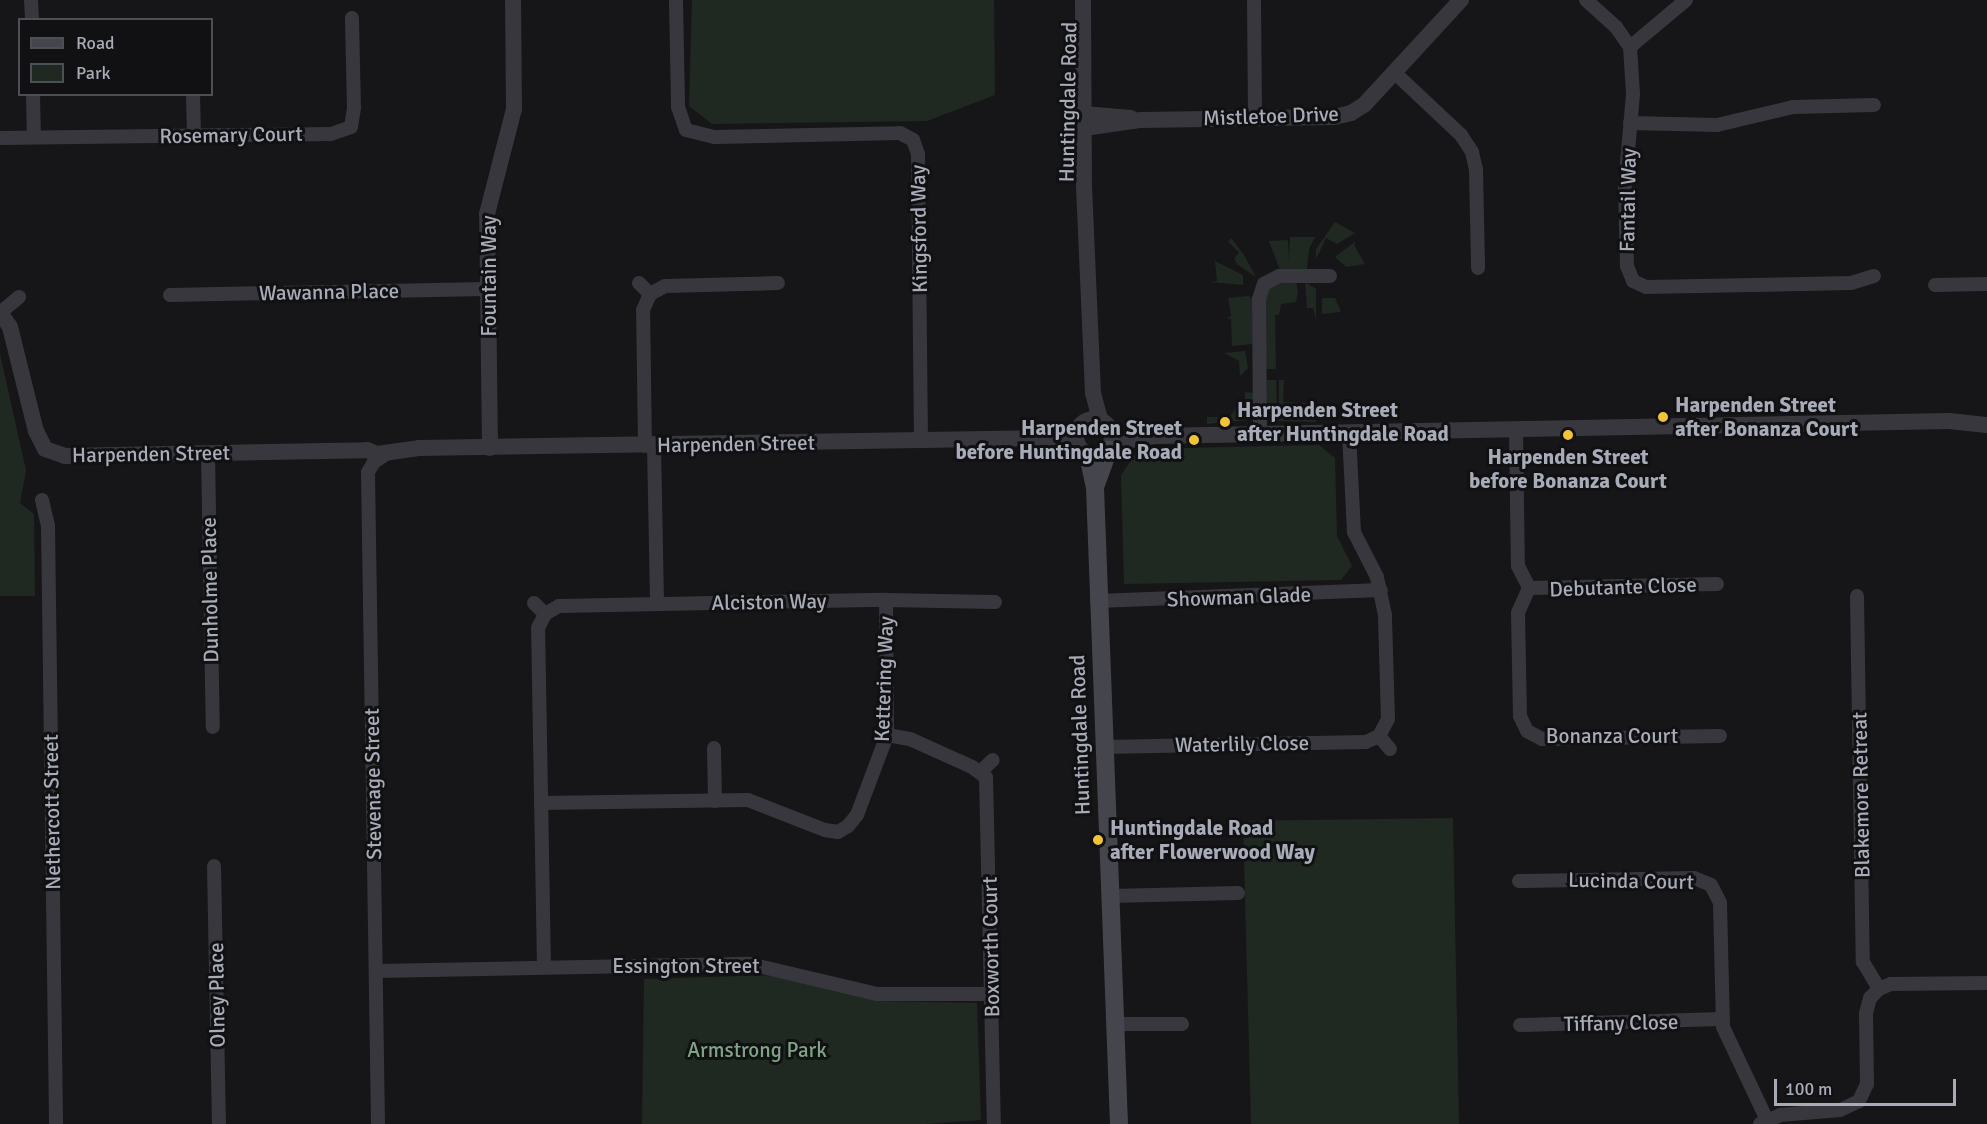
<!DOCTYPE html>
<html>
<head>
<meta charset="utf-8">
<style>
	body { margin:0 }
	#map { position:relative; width:1987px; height:1124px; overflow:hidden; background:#161618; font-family:Signika,sans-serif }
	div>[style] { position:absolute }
	.green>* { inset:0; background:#202822 }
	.minor>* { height:14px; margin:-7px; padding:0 7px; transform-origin:7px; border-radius:7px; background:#37373d }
	.tertiary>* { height:16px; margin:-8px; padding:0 8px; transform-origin:8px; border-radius:8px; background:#37373d }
	.tertiary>.ring { margin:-8px; padding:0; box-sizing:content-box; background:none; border:16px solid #37373d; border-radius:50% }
	.secondary>* { height:18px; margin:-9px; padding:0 9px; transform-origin:9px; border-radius:9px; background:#45464d }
	.dots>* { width:16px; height:16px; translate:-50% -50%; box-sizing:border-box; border:3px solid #111113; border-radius:50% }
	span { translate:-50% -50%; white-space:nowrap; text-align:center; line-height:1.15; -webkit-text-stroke:6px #111113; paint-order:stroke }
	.street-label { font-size:21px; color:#a8abb8 }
	.poi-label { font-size:21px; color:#a8abb8; font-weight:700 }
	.left { translate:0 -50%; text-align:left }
	.right { translate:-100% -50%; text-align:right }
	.park-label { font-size:21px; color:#7fa385 }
	.legend { position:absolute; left:18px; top:18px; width:195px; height:78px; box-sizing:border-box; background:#111113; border:2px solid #4d4f55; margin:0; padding:8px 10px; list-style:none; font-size:18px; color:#a8abb8 }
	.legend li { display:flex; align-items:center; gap:12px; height:30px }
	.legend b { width:30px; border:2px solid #4d4f55 }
	.scale { position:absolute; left:1774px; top:1079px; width:182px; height:27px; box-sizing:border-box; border:3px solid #a8abb8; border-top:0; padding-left:8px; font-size:18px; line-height:21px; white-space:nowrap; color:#a8abb8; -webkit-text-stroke:4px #111113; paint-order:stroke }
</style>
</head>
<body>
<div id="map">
	<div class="green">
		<i style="clip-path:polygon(692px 0,994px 0,995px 95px,927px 121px,712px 124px,689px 106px)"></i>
		<i style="clip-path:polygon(1335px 222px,1355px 233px,1337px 244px,1326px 238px,1316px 259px,1316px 249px)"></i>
		<i style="clip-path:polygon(1290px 237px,1315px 237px,1309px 249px,1307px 269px,1280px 270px,1269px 241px,1288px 240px,1289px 260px)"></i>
		<i style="clip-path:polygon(1231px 238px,1244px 255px,1256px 277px,1238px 265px,1234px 259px,1239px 252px,1228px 242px)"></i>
		<i style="clip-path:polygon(1356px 241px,1354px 245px,1365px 264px,1346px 267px,1335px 257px)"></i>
		<i style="clip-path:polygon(1215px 261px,1243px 275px,1243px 285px,1210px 282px,1217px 281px)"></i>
		<i style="clip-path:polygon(1280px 282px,1296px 282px,1298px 291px,1296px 302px,1281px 304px,1279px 315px,1275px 315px,1276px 369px,1266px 369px,1265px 299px,1267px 290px)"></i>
		<i style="clip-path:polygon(1305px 282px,1316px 289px,1316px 319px,1313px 308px,1307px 308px)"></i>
		<i style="clip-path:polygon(1249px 296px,1252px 299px,1253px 344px,1232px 346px,1231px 319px,1226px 318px,1231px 316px,1228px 298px)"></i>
		<i style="clip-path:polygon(1322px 298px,1335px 298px,1341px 312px,1322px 314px)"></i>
		<i style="clip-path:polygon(1245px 351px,1248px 368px,1240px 376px,1239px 361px,1224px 353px)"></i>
		<i style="clip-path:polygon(0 354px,26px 470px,20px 503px,34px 514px,35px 596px,0 596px)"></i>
		<i style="clip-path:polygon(1267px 380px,1276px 380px,1277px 405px,1288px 416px,1315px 415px,1316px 422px,1276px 421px,1271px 407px,1266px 406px)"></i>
		<i style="clip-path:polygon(1279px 380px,1284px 380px,1283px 402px,1306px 403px,1306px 414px,1295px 413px,1295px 407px,1285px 411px,1279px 404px)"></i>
		<i style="clip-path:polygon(1245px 392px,1254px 393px,1254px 408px,1248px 420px,1207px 424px,1207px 417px,1230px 417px,1237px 405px,1245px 402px)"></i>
		<i style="clip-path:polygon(1319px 445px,1335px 458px,1337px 536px,1352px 566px,1341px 580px,1124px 584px,1121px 475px,1139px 449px)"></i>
		<i style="clip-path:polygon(1453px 818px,1459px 1124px,1251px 1124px,1243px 821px)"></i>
		<i style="clip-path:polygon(776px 975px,877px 1001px,977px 1003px,981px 1120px,926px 1124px,642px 1124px,644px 979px)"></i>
	</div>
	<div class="minor">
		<i style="left:31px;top:0;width:20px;rotate:87deg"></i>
		<i style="left:676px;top:0;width:107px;rotate:88.9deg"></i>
		<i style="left:678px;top:107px;width:24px;rotate:71deg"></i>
		<i style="left:686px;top:130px;width:30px;rotate:14deg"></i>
		<i style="left:715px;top:137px;width:185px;rotate:-1.2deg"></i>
		<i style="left:900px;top:133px;width:15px;rotate:28deg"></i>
		<i style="left:913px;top:140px;width:15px;rotate:70deg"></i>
		<i style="left:918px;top:154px;width:286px;rotate:89.4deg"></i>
		<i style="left:1254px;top:0;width:118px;rotate:89.5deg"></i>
		<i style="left:1586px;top:0;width:40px;rotate:42deg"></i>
		<i style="left:1616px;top:27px;width:24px;rotate:55deg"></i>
		<i style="left:1630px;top:47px;width:47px;rotate:86.3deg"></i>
		<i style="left:1633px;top:94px;width:92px;rotate:95deg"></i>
		<i style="left:1625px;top:186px;width:80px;rotate:88.6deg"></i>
		<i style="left:1627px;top:266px;width:16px;rotate:68deg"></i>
		<i style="left:1633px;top:281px;width:14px;rotate:25deg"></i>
		<i style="left:1646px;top:287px;width:205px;rotate:-1.1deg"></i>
		<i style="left:1851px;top:283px;width:24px;rotate:-17deg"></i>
		<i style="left:1630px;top:47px;width:73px;rotate:-40deg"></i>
		<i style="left:1395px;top:73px;width:91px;rotate:43.2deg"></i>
		<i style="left:1461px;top:135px;width:20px;rotate:57deg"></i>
		<i style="left:1472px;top:152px;width:17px;rotate:77deg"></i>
		<i style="left:1476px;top:169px;width:99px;rotate:88.8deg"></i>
		<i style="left:33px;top:94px;width:43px;rotate:88.7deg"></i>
		<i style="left:193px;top:94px;width:42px;rotate:88.6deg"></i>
		<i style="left:1630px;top:123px;width:87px;rotate:1.3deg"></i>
		<i style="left:1717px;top:125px;width:78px;rotate:-13.3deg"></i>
		<i style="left:1793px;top:107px;width:81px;rotate:-1.4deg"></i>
		<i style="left:0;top:138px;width:331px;rotate:-0.7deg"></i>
		<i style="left:331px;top:134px;width:21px;rotate:-19deg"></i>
		<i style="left:351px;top:127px;width:19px;rotate:-81deg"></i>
		<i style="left:354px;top:108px;width:90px;rotate:-91.3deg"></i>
		<i style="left:639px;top:283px;width:16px;rotate:45deg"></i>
		<i style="left:1935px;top:285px;width:52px;rotate:-1.1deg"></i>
		<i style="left:170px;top:295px;width:317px;rotate:-1.1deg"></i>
		<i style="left:0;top:313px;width:25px;rotate:-40deg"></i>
		<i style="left:1516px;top:430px;width:136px;rotate:89.2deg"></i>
		<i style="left:1518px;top:566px;width:25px;rotate:63deg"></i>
		<i style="left:1529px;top:588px;width:27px;rotate:114deg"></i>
		<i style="left:1518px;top:613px;width:103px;rotate:88.9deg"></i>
		<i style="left:1520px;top:716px;width:17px;rotate:65deg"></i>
		<i style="left:1527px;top:731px;width:17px;rotate:28deg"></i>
		<i style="left:1542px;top:739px;width:178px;rotate:-1deg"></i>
		<i style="left:1260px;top:434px;width:135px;rotate:-90.4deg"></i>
		<i style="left:1259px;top:299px;width:16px;rotate:-72deg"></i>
		<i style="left:1264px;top:284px;width:17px;rotate:-28deg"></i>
		<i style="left:1279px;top:276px;width:51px"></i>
		<i style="left:654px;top:445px;width:159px;rotate:88.9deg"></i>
		<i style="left:645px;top:446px;width:136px;rotate:-90.8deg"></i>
		<i style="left:643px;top:310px;width:17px;rotate:-66deg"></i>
		<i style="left:650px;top:294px;width:17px;rotate:-28deg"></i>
		<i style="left:665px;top:286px;width:113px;rotate:-1.5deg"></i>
		<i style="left:208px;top:453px;width:274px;rotate:89deg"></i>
		<i style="left:42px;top:500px;width:26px;rotate:77deg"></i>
		<i style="left:48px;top:525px;width:599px;rotate:89.23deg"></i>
		<i style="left:1529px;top:588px;width:188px;rotate:-1.2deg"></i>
		<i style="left:1857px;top:596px;width:366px;rotate:89.1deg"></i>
		<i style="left:1863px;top:962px;width:31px;rotate:59deg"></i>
		<i style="left:1097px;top:601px;width:284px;rotate:-2.2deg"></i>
		<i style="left:534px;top:603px;width:16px;rotate:45deg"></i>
		<i style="left:887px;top:735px;width:23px;rotate:10deg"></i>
		<i style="left:910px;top:739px;width:68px;rotate:24.3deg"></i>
		<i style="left:972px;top:767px;width:17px;rotate:36deg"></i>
		<i style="left:986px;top:777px;width:347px;rotate:88.7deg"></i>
		<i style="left:1379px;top:736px;width:17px;rotate:50deg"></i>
		<i style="left:1103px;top:747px;width:263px;rotate:-1.1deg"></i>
		<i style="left:1366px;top:742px;width:14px;rotate:-25deg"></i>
		<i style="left:1379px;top:736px;width:19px;rotate:-62deg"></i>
		<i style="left:1388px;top:719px;width:104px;rotate:-91.7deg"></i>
		<i style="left:1385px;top:615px;width:39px;rotate:-102deg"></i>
		<i style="left:1377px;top:577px;width:51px;rotate:-117.1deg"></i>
		<i style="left:1354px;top:532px;width:100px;rotate:-92.9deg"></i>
		<i style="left:714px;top:748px;width:53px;rotate:88.9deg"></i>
		<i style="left:981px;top:771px;width:16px;rotate:-43deg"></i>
		<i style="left:541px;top:803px;width:207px;rotate:-0.8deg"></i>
		<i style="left:748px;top:800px;width:83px;rotate:21.3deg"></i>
		<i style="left:825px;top:830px;width:13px;rotate:9deg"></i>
		<i style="left:838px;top:832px;width:12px;rotate:-31deg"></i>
		<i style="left:848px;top:826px;width:14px;rotate:-51deg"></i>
		<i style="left:857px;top:815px;width:85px;rotate:-69.4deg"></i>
		<i style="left:887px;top:735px;width:135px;rotate:-90.4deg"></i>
		<i style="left:214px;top:866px;width:258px;rotate:88.9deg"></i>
		<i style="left:1519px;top:881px;width:175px;rotate:-1deg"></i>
		<i style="left:1694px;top:878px;width:18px;rotate:22deg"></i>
		<i style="left:1711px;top:885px;width:20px;rotate:63deg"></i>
		<i style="left:1720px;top:903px;width:124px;rotate:88.6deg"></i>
		<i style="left:1723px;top:1027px;width:103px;rotate:64.7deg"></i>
		<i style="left:1110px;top:896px;width:128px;rotate:-1.3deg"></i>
		<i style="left:544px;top:967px;width:339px;rotate:-91deg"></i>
		<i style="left:538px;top:628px;width:16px;rotate:-63deg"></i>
		<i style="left:545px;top:614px;width:16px;rotate:-30deg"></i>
		<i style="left:559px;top:606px;width:327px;rotate:-1.1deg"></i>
		<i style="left:886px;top:600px;width:109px;rotate:1.1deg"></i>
		<i style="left:376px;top:971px;width:374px;rotate:-1.1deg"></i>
		<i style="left:750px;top:964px;width:130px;rotate:13.3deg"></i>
		<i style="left:877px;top:994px;width:115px"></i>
		<i style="left:1115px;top:1024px;width:67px"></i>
		<i style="left:1520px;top:1025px;width:201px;rotate:-1.7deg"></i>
		<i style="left:378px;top:1124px;width:652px;rotate:-90.88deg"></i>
		<i style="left:368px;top:472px;width:12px;rotate:-59deg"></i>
		<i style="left:374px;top:462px;width:17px;rotate:-33deg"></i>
		<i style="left:1760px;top:1124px;width:22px;rotate:-24deg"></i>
		<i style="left:1780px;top:1115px;width:60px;rotate:-4.8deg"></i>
		<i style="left:1840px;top:1110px;width:21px;rotate:-25deg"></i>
		<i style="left:1859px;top:1101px;width:19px;rotate:-65deg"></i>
		<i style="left:1867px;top:1084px;width:71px;rotate:-90.8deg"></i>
		<i style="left:1866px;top:1013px;width:16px;rotate:-75deg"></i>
		<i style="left:1870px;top:998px;width:13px;rotate:-45deg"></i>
		<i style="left:1879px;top:989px;width:13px;rotate:-23deg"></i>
		<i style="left:1891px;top:984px;width:96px;rotate:-0.6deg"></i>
	</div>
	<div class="tertiary">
		<i style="left:1083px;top:0;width:186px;rotate:89.7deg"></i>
		<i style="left:1084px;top:186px;width:207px;rotate:87.5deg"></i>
		<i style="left:1093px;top:393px;width:28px;rotate:75deg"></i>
		<i style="left:1084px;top:114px;width:47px;rotate:4.9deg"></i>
		<i style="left:1084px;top:128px;width:58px;rotate:-8deg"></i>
		<i style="left:1141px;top:120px;width:193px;rotate:-0.9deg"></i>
		<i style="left:1334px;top:117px;width:17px;rotate:-13deg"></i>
		<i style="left:1351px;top:113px;width:15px;rotate:-32deg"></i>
		<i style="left:1364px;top:105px;width:143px;rotate:-47.3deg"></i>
		<i style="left:0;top:313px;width:17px;rotate:54deg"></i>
		<i style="left:10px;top:327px;width:107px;rotate:76deg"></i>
		<i style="left:36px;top:431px;width:20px;rotate:63deg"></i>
		<i style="left:45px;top:449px;width:21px;rotate:19deg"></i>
		<i style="left:65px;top:456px;width:302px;rotate:-1.1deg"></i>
		<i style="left:367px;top:450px;width:11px;rotate:22deg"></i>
		<i style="left:377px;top:454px;width:42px;rotate:-8.1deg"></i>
		<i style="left:419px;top:448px;width:633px;rotate:-0.91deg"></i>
		<i style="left:1052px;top:438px;width:27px;rotate:15deg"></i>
		<i class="ring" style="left:1076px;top:419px;width:20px;height:20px"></i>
		<i style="left:1112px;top:443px;width:45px;rotate:-9deg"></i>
		<i style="left:1156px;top:436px;width:793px;rotate:-1.08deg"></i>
		<i style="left:1949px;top:421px;width:38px;rotate:6deg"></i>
		<i style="left:490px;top:448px;width:234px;rotate:-90.7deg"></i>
		<i style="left:487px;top:214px;width:108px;rotate:-75.6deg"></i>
		<i style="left:514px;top:109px;width:109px;rotate:-90.5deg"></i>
	</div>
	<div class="secondary">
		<i style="left:1088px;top:455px;width:34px;rotate:78deg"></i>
		<i style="left:1095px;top:488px;width:636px;rotate:87.84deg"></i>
		<i style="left:1095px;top:487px;width:40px;rotate:-69.8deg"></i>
	</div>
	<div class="dots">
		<i style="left:1663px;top:417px;background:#f0c436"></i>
		<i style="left:1225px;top:422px;background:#f0c436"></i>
		<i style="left:1568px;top:435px;background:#f0c436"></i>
		<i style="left:1194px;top:440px;background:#f0c436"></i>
		<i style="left:1098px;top:840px;background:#f0c436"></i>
	</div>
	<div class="street-label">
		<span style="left:1068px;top:102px;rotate:-89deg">Huntingdale Road</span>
		<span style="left:1271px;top:116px;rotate:-2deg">Mistletoe Drive</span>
		<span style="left:231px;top:135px;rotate:-1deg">Rosemary Court</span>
		<span style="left:1628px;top:200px;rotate:-89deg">Fantail Way</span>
		<span style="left:919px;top:229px;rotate:-91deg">Kingsford Way</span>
		<span style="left:489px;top:276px;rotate:-90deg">Fountain Way</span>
		<span style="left:329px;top:292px;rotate:-1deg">Wawanna Place</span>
		<span style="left:736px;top:444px;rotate:-1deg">Harpenden Street</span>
		<span style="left:151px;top:454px;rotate:-1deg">Harpenden Street</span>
		<span style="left:1623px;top:587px;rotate:-2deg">Debutante Close</span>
		<span style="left:210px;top:590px;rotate:-91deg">Dunholme Place</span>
		<span style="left:1239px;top:597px;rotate:-2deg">Showman Glade</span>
		<span style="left:769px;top:602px;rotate:-1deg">Alciston Way</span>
		<span style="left:884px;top:679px;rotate:-88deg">Kettering Way</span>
		<span style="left:1080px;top:735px;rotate:-92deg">Huntingdale Road</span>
		<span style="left:1612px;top:736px">Bonanza Court</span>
		<span style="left:1242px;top:744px;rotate:-1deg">Waterlily Close</span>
		<span style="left:373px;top:784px;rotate:-91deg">Stevenage Street</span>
		<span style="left:1861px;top:795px;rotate:-91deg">Blakemore Retreat</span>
		<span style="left:52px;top:812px;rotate:-91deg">Nethercott Street</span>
		<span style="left:1631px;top:881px;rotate:1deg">Lucinda Court</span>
		<span style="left:991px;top:947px;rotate:-91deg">Boxworth Court</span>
		<span style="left:686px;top:966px">Essington Street</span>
		<span style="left:217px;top:995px;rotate:-91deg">Olney Place</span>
		<span style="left:1621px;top:1023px;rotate:-1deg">Tiffany Close</span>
	</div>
	<div class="poi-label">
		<span class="left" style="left:1675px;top:417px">Harpenden Street<br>after Bonanza Court</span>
		<span class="left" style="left:1237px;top:422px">Harpenden Street<br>after Huntingdale Road</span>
		<span class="right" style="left:1182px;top:440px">Harpenden Street<br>before Huntingdale Road</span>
		<span style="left:1568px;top:469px">Harpenden Street<br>before Bonanza Court</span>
		<span class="left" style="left:1110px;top:840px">Huntingdale Road<br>after Flowerwood Way</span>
	</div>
	<div class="park-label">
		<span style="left:757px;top:1050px">Armstrong Park</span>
	</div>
	<ul class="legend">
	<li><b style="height:8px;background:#45464d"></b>Road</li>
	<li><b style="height:16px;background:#202822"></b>Park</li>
	</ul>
	<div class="scale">100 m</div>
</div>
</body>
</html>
